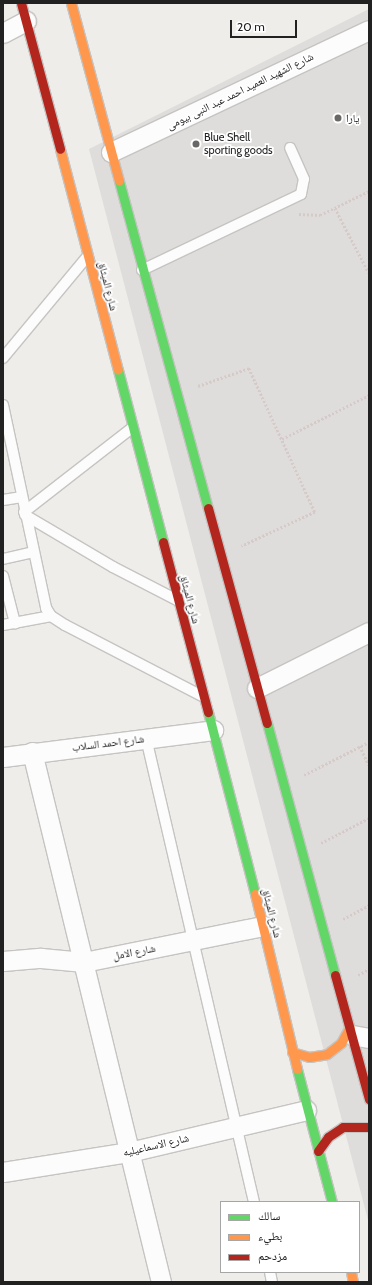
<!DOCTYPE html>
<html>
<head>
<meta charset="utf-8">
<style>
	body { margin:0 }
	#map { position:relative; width:372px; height:1285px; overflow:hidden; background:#efedea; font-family:Cabin,"Noto Naskh Arabic",sans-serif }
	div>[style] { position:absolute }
	.residential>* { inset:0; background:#dedddb }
	.path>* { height:2.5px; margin-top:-1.25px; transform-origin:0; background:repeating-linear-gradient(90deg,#d6cac9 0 2px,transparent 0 4px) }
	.roads { filter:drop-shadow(1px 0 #c5c4c2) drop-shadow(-1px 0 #c5c4c2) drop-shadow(0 1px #c5c4c2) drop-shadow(0 -1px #c5c4c2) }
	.lane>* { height:10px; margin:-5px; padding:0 5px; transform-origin:5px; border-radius:5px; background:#fdfcfc }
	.street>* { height:19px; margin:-9.5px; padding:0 9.5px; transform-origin:9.5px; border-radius:9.5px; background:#fdfcfc }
	.fast>* { height:9px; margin:-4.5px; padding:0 4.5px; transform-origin:4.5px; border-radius:4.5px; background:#63d668 }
	.slow>* { height:9px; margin:-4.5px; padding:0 4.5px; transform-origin:4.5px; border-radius:4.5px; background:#ff974d }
	.jam>* { height:9px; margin:-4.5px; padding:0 4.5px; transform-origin:4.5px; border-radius:4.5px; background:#b3261e }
	.dots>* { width:11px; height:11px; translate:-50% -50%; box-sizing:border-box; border:2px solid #fff; border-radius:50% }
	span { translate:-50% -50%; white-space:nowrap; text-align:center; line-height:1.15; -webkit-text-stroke:3.5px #fff; paint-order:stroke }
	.street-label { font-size:11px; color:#212121 }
	.poi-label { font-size:11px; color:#212121 }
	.left { translate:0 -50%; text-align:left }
	.frame { position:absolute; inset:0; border:4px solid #212121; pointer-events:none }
	.legend { position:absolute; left:220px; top:1201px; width:140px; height:72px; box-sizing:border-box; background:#fff; border:1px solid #a6a6a6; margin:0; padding:5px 7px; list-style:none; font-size:12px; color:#212121 }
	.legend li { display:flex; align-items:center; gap:8px; height:20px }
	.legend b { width:20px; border:1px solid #a6a6a6 }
	.scale { position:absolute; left:230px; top:20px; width:67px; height:18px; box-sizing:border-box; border:2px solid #212121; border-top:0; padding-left:5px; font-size:12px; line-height:14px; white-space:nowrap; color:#212121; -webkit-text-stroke:3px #fff; paint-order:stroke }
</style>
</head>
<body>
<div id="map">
	<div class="residential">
		<i style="clip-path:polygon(369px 9px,369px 1224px,89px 149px)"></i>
	</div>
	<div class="path">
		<i style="left:335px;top:208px;width:73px;rotate:62.4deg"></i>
		<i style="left:299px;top:214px;width:21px;rotate:3deg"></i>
		<i style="left:320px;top:215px;width:55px;rotate:-26.1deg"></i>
		<i style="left:198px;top:386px;width:54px;rotate:-19.4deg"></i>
		<i style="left:249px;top:368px;width:158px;rotate:65.4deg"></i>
		<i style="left:315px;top:512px;width:81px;rotate:155deg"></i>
		<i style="left:282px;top:439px;width:97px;rotate:-26.8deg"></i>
		<i style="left:360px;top:746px;width:21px;rotate:65deg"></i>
		<i style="left:304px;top:775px;width:73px;rotate:-26.9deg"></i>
		<i style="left:321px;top:843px;width:54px;rotate:-27.5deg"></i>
		<i style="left:343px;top:919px;width:30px;rotate:-28deg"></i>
		<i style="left:358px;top:975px;width:13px;rotate:-29deg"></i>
	</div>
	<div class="roads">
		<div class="lane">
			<i style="left:142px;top:270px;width:176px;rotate:-25.5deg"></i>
			<i style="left:301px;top:194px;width:15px;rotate:-79deg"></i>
			<i style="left:304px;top:179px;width:34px;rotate:-114deg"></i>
			<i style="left:3px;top:358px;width:131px;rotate:-50.3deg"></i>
			<i style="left:3px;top:405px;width:208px;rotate:78deg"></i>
			<i style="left:46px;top:608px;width:9px;rotate:58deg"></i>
			<i style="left:51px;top:616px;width:17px;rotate:33deg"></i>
			<i style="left:65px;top:625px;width:154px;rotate:27.4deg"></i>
			<i style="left:3px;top:500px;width:19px;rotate:-9deg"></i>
			<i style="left:24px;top:512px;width:137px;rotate:-37.9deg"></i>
			<i style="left:25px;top:515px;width:102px;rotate:30.6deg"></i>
			<i style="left:113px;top:567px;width:72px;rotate:27.3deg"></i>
			<i style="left:3px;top:559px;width:31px;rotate:-13deg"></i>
			<i style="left:3px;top:576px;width:49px;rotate:75.7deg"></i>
			<i style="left:3px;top:625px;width:49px;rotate:-10.6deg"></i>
			<i style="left:146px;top:738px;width:476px;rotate:76.9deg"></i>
			<i style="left:270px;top:1272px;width:10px;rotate:79deg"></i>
		</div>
		<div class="street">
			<i style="left:3px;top:33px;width:26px;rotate:-28deg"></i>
			<i style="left:111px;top:152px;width:285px;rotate:-25.3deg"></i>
			<i style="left:257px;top:688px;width:125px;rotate:-26.6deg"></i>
			<i style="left:32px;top:752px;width:545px;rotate:76.32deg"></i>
			<i style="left:3px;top:757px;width:212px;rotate:-7.3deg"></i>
			<i style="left:3px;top:961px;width:38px;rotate:-5deg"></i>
			<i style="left:41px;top:958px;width:43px;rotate:5.3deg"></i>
			<i style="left:84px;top:962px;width:183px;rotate:-11.4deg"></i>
			<i style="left:352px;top:1035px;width:17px;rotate:10deg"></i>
			<i style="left:3px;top:1172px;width:128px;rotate:-9deg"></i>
			<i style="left:129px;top:1152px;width:182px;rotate:-13.3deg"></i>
		</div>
		<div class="fast">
			<i style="left:119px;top:181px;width:339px;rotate:74.8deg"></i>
			<i style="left:118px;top:370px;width:178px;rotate:75.3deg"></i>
			<i style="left:208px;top:712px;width:188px;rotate:75.5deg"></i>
			<i style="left:267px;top:723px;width:261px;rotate:74.9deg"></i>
			<i style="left:297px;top:1069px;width:138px;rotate:75.3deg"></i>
		</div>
		<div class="slow">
			<i style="left:71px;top:3px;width:184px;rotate:74.9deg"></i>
			<i style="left:60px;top:149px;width:228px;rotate:75.3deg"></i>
			<i style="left:255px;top:894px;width:180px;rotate:76.5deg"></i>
			<i style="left:292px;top:1052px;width:18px;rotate:16deg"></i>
			<i style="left:309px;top:1057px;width:18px;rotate:-9deg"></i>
			<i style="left:327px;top:1054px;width:18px;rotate:-38deg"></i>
			<i style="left:341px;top:1043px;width:18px;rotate:-61deg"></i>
			<i style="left:351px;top:1272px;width:10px;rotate:79deg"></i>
		</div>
		<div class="jam">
			<i style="left:21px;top:3px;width:151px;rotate:75deg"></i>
			<i style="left:208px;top:508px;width:223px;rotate:74.7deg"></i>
			<i style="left:163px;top:542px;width:176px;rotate:75.2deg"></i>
			<i style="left:335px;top:975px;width:129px;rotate:74.7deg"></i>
			<i style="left:318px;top:1151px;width:17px;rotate:-54deg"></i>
			<i style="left:328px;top:1137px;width:18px;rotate:-34deg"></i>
			<i style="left:343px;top:1127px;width:26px"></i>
		</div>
	</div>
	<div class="dots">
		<i style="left:338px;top:118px;background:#696867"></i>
		<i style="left:196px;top:144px;background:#696867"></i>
	</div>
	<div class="street-label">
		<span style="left:240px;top:91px;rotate:-26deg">شارع الشهيد العميد احمد عبد النبى بيومى</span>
		<span style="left:108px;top:286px;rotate:76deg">شارع الميثاق</span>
		<span style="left:190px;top:599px;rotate:75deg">شارع الميثاق</span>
		<span style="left:108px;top:743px;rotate:-7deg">شارع احمد السلاب</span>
		<span style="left:272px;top:913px;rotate:76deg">شارع الميثاق</span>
		<span style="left:134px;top:952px;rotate:-11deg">شارع الامل</span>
		<span style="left:156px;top:1145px;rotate:-13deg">شارع الاسماعيليه</span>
	</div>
	<div class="poi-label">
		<span class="left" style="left:346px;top:118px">يارا</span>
		<span class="left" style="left:204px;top:144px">Blue Shell<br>sporting goods</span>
	</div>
	<div class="frame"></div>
	<ul class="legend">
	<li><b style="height:5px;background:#63d668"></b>سالك</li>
	<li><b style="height:5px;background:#ff974d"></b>بطيء</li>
	<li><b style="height:5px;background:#b3261e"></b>مزدحم</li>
	</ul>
	<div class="scale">20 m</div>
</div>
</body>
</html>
